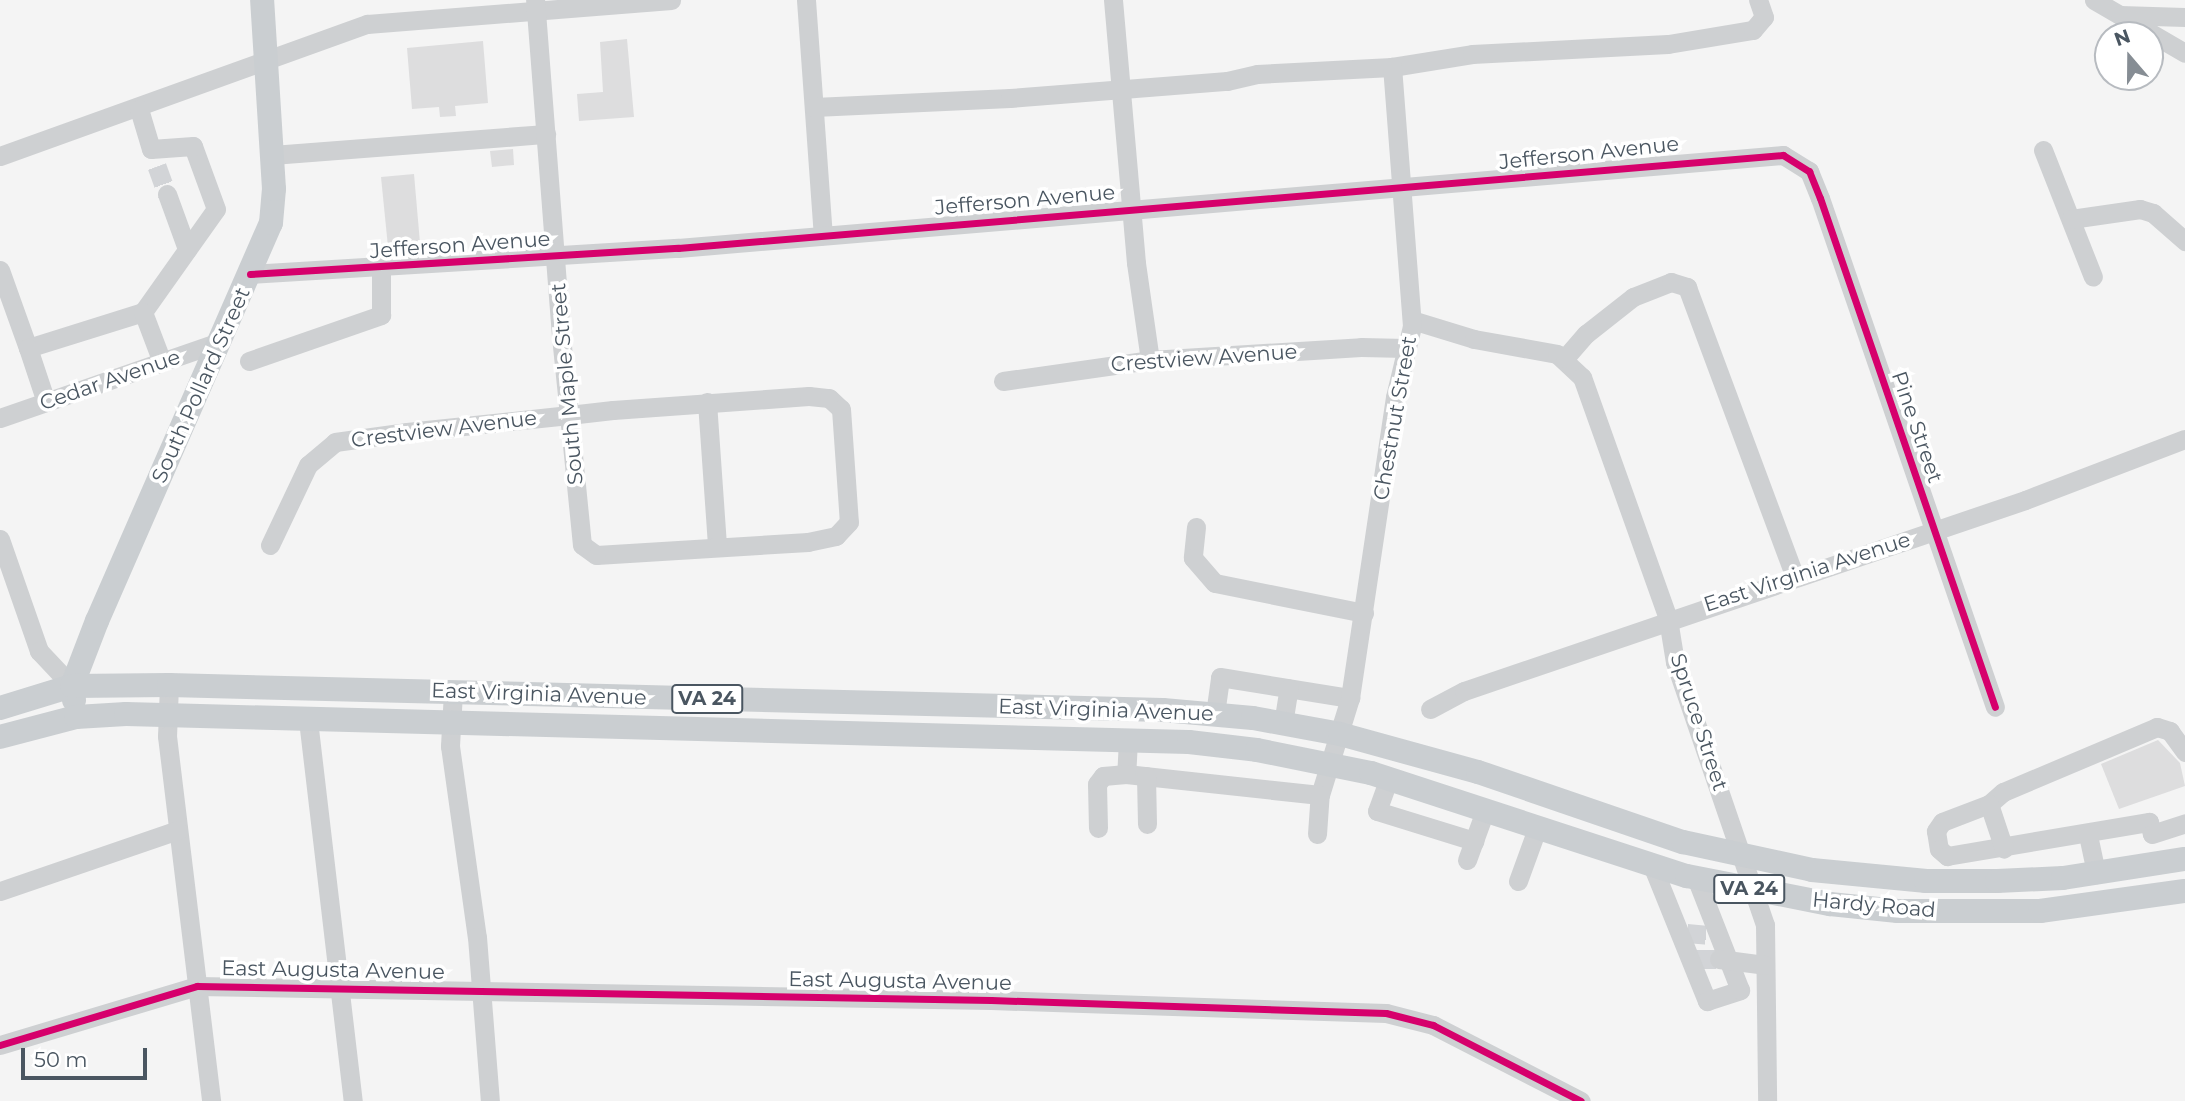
<!DOCTYPE html>
<html>
<head>
<meta charset="utf-8">
<style>
	body { margin:0 }
	#map { position:relative; width:2185px; height:1101px; overflow:hidden; background:#f4f4f4; font-family:Montserrat,sans-serif }
	div>[style] { position:absolute }
	.building>* { inset:0; background:#ddddde }
	.minor-tunnel>* { height:19px; margin-top:-9.5px; transform-origin:0; background:repeating-linear-gradient(90deg,#d2d4d7 0 19px,transparent 0 29px) }
	.minor>* { height:19px; margin:-9.5px; padding:0 9.5px; transform-origin:9.5px; border-radius:9.5px; background:#ced0d2 }
	.major>* { height:24px; margin:-12px; padding:0 12px; transform-origin:12px; border-radius:12px; background:#caced1 }
	.cycleway>* { height:7px; margin:-3.5px; padding:0 3.5px; transform-origin:3.5px; border-radius:3.5px; background:#d6006c }
	span { translate:-50% -50%; white-space:nowrap; text-align:center; line-height:1.15; -webkit-text-stroke:7px #fff; paint-order:stroke }
	.shield-label span { padding:2px 5px; background:#fff; border:2px solid; border-radius:5px; -webkit-text-stroke-width:0 }
	.shield-label { font-size:19px; color:#4a5661; font-weight:700 }
	.street-label { font-size:21px; color:#4a5661 }
	.north { position:absolute; left:2094px; top:21px; width:70px; height:70px; box-sizing:border-box; background:#fff; border:2px solid #b7bbc0; border-radius:50%; rotate:340deg; font-size:19px; font-weight:700; line-height:28px; text-align:center; color:#4a5661 }
	.north::after { content:''; display:block; margin:auto; width:24px; height:32px; background:#868d94; clip-path:polygon(50% 0,100% 100%,50% 72%,0 100%) }
	.scale { position:absolute; left:21px; top:1048px; width:126px; height:32px; box-sizing:border-box; border:4px solid #4a5661; border-top:0; padding-left:9px; font-size:21px; line-height:24px; white-space:nowrap; color:#4a5661; -webkit-text-stroke:5px #fff; paint-order:stroke }
</style>
</head>
<body>
<div id="map">
	<div class="building">
		<i style="clip-path:polygon(627px 39px,634px 117px,579px 121px,577px 94px,603px 92px,600px 42px)"></i>
		<i style="clip-path:polygon(483px 41px,488px 103px,455px 106px,456px 116px,440px 117px,439px 107px,412px 109px,407px 48px)"></i>
		<i style="clip-path:polygon(513px 149px,514px 165px,492px 167px,490px 151px)"></i>
		<i style="clip-path:polygon(414px 174px,420px 243px,388px 247px,381px 177px)"></i>
		<i style="clip-path:polygon(2158px 740px,2180px 763px,2185px 786px,2119px 809px,2101px 764px)"></i>
	</div>
	<div class="minor-tunnel">
		<i style="left:157px;top:166px;width:30px;rotate:70deg"></i>
		<i style="left:1687px;top:933px;width:24px;rotate:5deg"></i>
		<i style="left:1697px;top:959px;width:22px"></i>
	</div>
	<div class="minor">
		<i style="left:806px;top:0;width:236px;rotate:85.9deg"></i>
		<i style="left:1113px;top:0;width:264px;rotate:85deg"></i>
		<i style="left:1136px;top:263px;width:98px;rotate:81.8deg"></i>
		<i style="left:2094px;top:0;width:105px;rotate:30.2deg"></i>
		<i style="left:2120px;top:15px;width:65px;rotate:1.8deg"></i>
		<i style="left:814px;top:107px;width:196px;rotate:-2.6deg"></i>
		<i style="left:1010px;top:98px;width:218px;rotate:-4.5deg"></i>
		<i style="left:1227px;top:81px;width:31px;rotate:-13deg"></i>
		<i style="left:1257px;top:74px;width:135px;rotate:-3deg"></i>
		<i style="left:1392px;top:67px;width:81px;rotate:-9.2deg"></i>
		<i style="left:1472px;top:54px;width:196px;rotate:-2.9deg"></i>
		<i style="left:1668px;top:44px;width:86px;rotate:-9.4deg"></i>
		<i style="left:1753px;top:30px;width:17px;rotate:-50deg"></i>
		<i style="left:1764px;top:17px;width:18px;rotate:-109deg"></i>
		<i style="left:2043px;top:150px;width:136px;rotate:68.5deg"></i>
		<i style="left:272px;top:155px;width:275px;rotate:-4.4deg"></i>
		<i style="left:0;top:156px;width:390px;rotate:-19.8deg"></i>
		<i style="left:367px;top:24px;width:305px;rotate:-4.5deg"></i>
		<i style="left:167px;top:194px;width:59px;rotate:70deg"></i>
		<i style="left:2071px;top:219px;width:70px;rotate:-8.2deg"></i>
		<i style="left:2140px;top:209px;width:14px;rotate:17deg"></i>
		<i style="left:2153px;top:213px;width:43px;rotate:41.2deg"></i>
		<i style="left:0;top:270px;width:83px;rotate:70.3deg"></i>
		<i style="left:28px;top:348px;width:121px;rotate:-17.4deg"></i>
		<i style="left:143px;top:312px;width:126px;rotate:-54.7deg"></i>
		<i style="left:216px;top:209px;width:67px;rotate:-110.1deg"></i>
		<i style="left:193px;top:146px;width:42px;rotate:175.9deg"></i>
		<i style="left:151px;top:149px;width:42px;rotate:-106.7deg"></i>
		<i style="left:250px;top:274px;width:429px;rotate:-3.5deg"></i>
		<i style="left:678px;top:248px;width:1109px;rotate:-4.81deg"></i>
		<i style="left:1783px;top:155px;width:31px;rotate:32deg"></i>
		<i style="left:1809px;top:171px;width:29px;rotate:68deg"></i>
		<i style="left:1820px;top:198px;width:538px;rotate:71.03deg"></i>
		<i style="left:143px;top:312px;width:53px;rotate:69.2deg"></i>
		<i style="left:1412px;top:320px;width:65px;rotate:17deg"></i>
		<i style="left:1474px;top:339px;width:84px;rotate:10.2deg"></i>
		<i style="left:1557px;top:354px;width:34px;rotate:43deg"></i>
		<i style="left:1582px;top:377px;width:257px;rotate:70.4deg"></i>
		<i style="left:1668px;top:619px;width:44px;rotate:80.8deg"></i>
		<i style="left:1675px;top:662px;width:278px;rotate:71.1deg"></i>
		<i style="left:1765px;top:925px;width:176px;rotate:89.3deg"></i>
		<i style="left:28px;top:348px;width:57px;rotate:71.6deg"></i>
		<i style="left:1565px;top:358px;width:32px;rotate:-49deg"></i>
		<i style="left:1586px;top:334px;width:60px;rotate:-38.2deg"></i>
		<i style="left:1633px;top:297px;width:41px;rotate:-21.5deg"></i>
		<i style="left:1671px;top:282px;width:17px;rotate:17deg"></i>
		<i style="left:1687px;top:287px;width:307px;rotate:69.6deg"></i>
		<i style="left:249px;top:361px;width:140px;rotate:-19.2deg"></i>
		<i style="left:381px;top:315px;width:47px;rotate:-90deg"></i>
		<i style="left:1003px;top:381px;width:148px;rotate:-8.1deg"></i>
		<i style="left:1150px;top:360px;width:211px;rotate:-3.5deg"></i>
		<i style="left:1361px;top:347px;width:45px;rotate:1.3deg"></i>
		<i style="left:707px;top:402px;width:142px;rotate:86deg"></i>
		<i style="left:0;top:418px;width:232px;rotate:-19.1deg"></i>
		<i style="left:1196px;top:527px;width:31px;rotate:96deg"></i>
		<i style="left:1193px;top:558px;width:33px;rotate:49deg"></i>
		<i style="left:1215px;top:583px;width:152px;rotate:11.4deg"></i>
		<i style="left:0;top:539px;width:119px;rotate:70.8deg"></i>
		<i style="left:39px;top:651px;width:48px;rotate:46.7deg"></i>
		<i style="left:270px;top:545px;width:89px;rotate:-64.6deg"></i>
		<i style="left:308px;top:465px;width:35px;rotate:-40deg"></i>
		<i style="left:335px;top:442px;width:73px;rotate:-7.9deg"></i>
		<i style="left:407px;top:432px;width:163px;rotate:-6deg"></i>
		<i style="left:569px;top:415px;width:44px;rotate:-6.5deg"></i>
		<i style="left:613px;top:410px;width:196px;rotate:-4.1deg"></i>
		<i style="left:809px;top:396px;width:20px;rotate:6deg"></i>
		<i style="left:829px;top:398px;width:16px;rotate:43deg"></i>
		<i style="left:841px;top:409px;width:113px;rotate:86deg"></i>
		<i style="left:849px;top:522px;width:19px;rotate:133deg"></i>
		<i style="left:836px;top:536px;width:29px;rotate:168deg"></i>
		<i style="left:808px;top:542px;width:212px;rotate:176.5deg"></i>
		<i style="left:596px;top:555px;width:17px;rotate:-144deg"></i>
		<i style="left:582px;top:545px;width:131px;rotate:-95.7deg"></i>
		<i style="left:569px;top:415px;width:79px;rotate:-95.8deg"></i>
		<i style="left:561px;top:336px;width:337px;rotate:-94.4deg"></i>
		<i style="left:169px;top:685px;width:51px;rotate:92.2deg"></i>
		<i style="left:167px;top:736px;width:368px;rotate:83.1deg"></i>
		<i style="left:453px;top:692px;width:54px;rotate:93.2deg"></i>
		<i style="left:450px;top:746px;width:193px;rotate:82deg"></i>
		<i style="left:477px;top:937px;width:165px;rotate:85.5deg"></i>
		<i style="left:1430px;top:709px;width:38px;rotate:-28deg"></i>
		<i style="left:1464px;top:691px;width:593px;rotate:-18.8deg"></i>
		<i style="left:2025px;top:500px;width:171px;rotate:-20.9deg"></i>
		<i style="left:1215px;top:714px;width:37px;rotate:-82deg"></i>
		<i style="left:1220px;top:677px;width:132px;rotate:9.2deg"></i>
		<i style="left:308px;top:720px;width:384px;rotate:83.3deg"></i>
		<i style="left:1283px;top:724px;width:36px;rotate:-81deg"></i>
		<i style="left:1128px;top:740px;width:34px;rotate:93deg"></i>
		<i style="left:1126px;top:774px;width:195px;rotate:6.2deg"></i>
		<i style="left:1320px;top:795px;width:102px;rotate:-72.8deg"></i>
		<i style="left:1350px;top:698px;width:304px;rotate:-81.5deg"></i>
		<i style="left:1395px;top:397px;width:73px;rotate:-76.5deg"></i>
		<i style="left:1412px;top:326px;width:260px;rotate:-94.4deg"></i>
		<i style="left:2185px;top:752px;width:26px;rotate:-126deg"></i>
		<i style="left:2170px;top:731px;width:14px;rotate:-163deg"></i>
		<i style="left:2157px;top:727px;width:167px;rotate:157.1deg"></i>
		<i style="left:2003px;top:792px;width:18px;rotate:139deg"></i>
		<i style="left:1989px;top:804px;width:50px;rotate:159deg"></i>
		<i style="left:1942px;top:822px;width:11px;rotate:124deg"></i>
		<i style="left:1936px;top:831px;width:18px;rotate:81deg"></i>
		<i style="left:1939px;top:849px;width:11px;rotate:41deg"></i>
		<i style="left:1947px;top:856px;width:205px;rotate:-9.6deg"></i>
		<i style="left:2149px;top:822px;width:12px;rotate:76deg"></i>
		<i style="left:2152px;top:834px;width:35px;rotate:-18deg"></i>
		<i style="left:1146px;top:776px;width:48px;rotate:88.8deg"></i>
		<i style="left:1389px;top:778px;width:35px;rotate:110deg"></i>
		<i style="left:1377px;top:811px;width:102px;rotate:17.2deg"></i>
		<i style="left:1989px;top:804px;width:47px;rotate:71.6deg"></i>
		<i style="left:1098px;top:828px;width:44px;rotate:-91.3deg"></i>
		<i style="left:1097px;top:784px;width:10px;rotate:-53deg"></i>
		<i style="left:1103px;top:776px;width:23px;rotate:-5deg"></i>
		<i style="left:1317px;top:834px;width:39px;rotate:-86deg"></i>
		<i style="left:2088px;top:835px;width:40px;rotate:78deg"></i>
		<i style="left:1467px;top:860px;width:55px;rotate:-69.9deg"></i>
		<i style="left:1652px;top:865px;width:147px;rotate:68deg"></i>
		<i style="left:1707px;top:1001px;width:35px;rotate:-18deg"></i>
		<i style="left:1740px;top:990px;width:120px;rotate:-111.4deg"></i>
		<i style="left:1518px;top:881px;width:59px;rotate:-70deg"></i>
		<i style="left:0;top:891px;width:188px;rotate:-18.9deg"></i>
		<i style="left:1719px;top:959px;width:46px;rotate:7.4deg"></i>
		<i style="left:0;top:1045px;width:206px;rotate:-16.7deg"></i>
		<i style="left:197px;top:986px;width:794px;rotate:1.01deg"></i>
		<i style="left:991px;top:1000px;width:395px;rotate:1.9deg"></i>
		<i style="left:1386px;top:1013px;width:49px;rotate:14.3deg"></i>
		<i style="left:1433px;top:1025px;width:166px;rotate:27.2deg"></i>
	</div>
	<div class="major">
		<i style="left:74px;top:700px;width:14px;rotate:-98deg"></i>
		<i style="left:72px;top:686px;width:70px;rotate:-69deg"></i>
		<i style="left:97px;top:621px;width:434px;rotate:-66.4deg"></i>
		<i style="left:271px;top:223px;width:34px;rotate:-85deg"></i>
		<i style="left:274px;top:189px;width:189px;rotate:-93.6deg"></i>
		<i style="left:0;top:708px;width:75px;rotate:-17deg"></i>
		<i style="left:72px;top:686px;width:97px;rotate:-0.6deg"></i>
		<i style="left:169px;top:685px;width:994px;rotate:1.44deg"></i>
		<i style="left:1163px;top:710px;width:90px;rotate:5.1deg"></i>
		<i style="left:1253px;top:718px;width:88px;rotate:10.4deg"></i>
		<i style="left:1340px;top:734px;width:143px;rotate:15.4deg"></i>
		<i style="left:1478px;top:772px;width:217px;rotate:18.9deg"></i>
		<i style="left:1683px;top:842px;width:132px;rotate:12.2deg"></i>
		<i style="left:1812px;top:870px;width:115px;rotate:5.5deg"></i>
		<i style="left:1926px;top:881px;width:71px"></i>
		<i style="left:1997px;top:881px;width:66px;rotate:-2.6deg"></i>
		<i style="left:2063px;top:878px;width:123px;rotate:-8.9deg"></i>
		<i style="left:0;top:737px;width:79px;rotate:-14.7deg"></i>
		<i style="left:76px;top:717px;width:50px;rotate:-3.4deg"></i>
		<i style="left:126px;top:714px;width:1063px;rotate:1.51deg"></i>
		<i style="left:1189px;top:742px;width:68px;rotate:6.7deg"></i>
		<i style="left:1257px;top:750px;width:116px;rotate:11.4deg"></i>
		<i style="left:1371px;top:773px;width:332px;rotate:18.1deg"></i>
		<i style="left:1687px;top:876px;width:146px;rotate:11.1deg"></i>
		<i style="left:1830px;top:904px;width:68px;rotate:5.9deg"></i>
		<i style="left:1898px;top:911px;width:142px"></i>
		<i style="left:2040px;top:911px;width:146px;rotate:-7.9deg"></i>
	</div>
	<div class="cycleway">
		<i style="left:250px;top:274px;width:429px;rotate:-3.5deg"></i>
		<i style="left:678px;top:248px;width:1109px;rotate:-4.81deg"></i>
		<i style="left:1783px;top:155px;width:31px;rotate:32deg"></i>
		<i style="left:1809px;top:171px;width:29px;rotate:68deg"></i>
		<i style="left:1820px;top:198px;width:538px;rotate:71.03deg"></i>
		<i style="left:0;top:1045px;width:206px;rotate:-16.7deg"></i>
		<i style="left:197px;top:986px;width:794px;rotate:1.01deg"></i>
		<i style="left:991px;top:1000px;width:395px;rotate:1.9deg"></i>
		<i style="left:1386px;top:1013px;width:49px;rotate:14.3deg"></i>
		<i style="left:1433px;top:1025px;width:166px;rotate:27.2deg"></i>
	</div>
	<div class="shield-label">
		<span style="left:707px;top:699px">VA 24</span>
		<span style="left:1749px;top:889px">VA 24</span>
	</div>
	<div class="street-label">
		<span style="left:1589px;top:153px;rotate:-6deg">Jefferson Avenue</span>
		<span style="left:1025px;top:200px;rotate:-5deg">Jefferson Avenue</span>
		<span style="left:460px;top:245px;rotate:-4deg">Jefferson Avenue</span>
		<span style="left:1204px;top:358px;rotate:-4deg">Crestview Avenue</span>
		<span style="left:110px;top:380px;rotate:-19deg">Cedar Avenue</span>
		<span style="left:567px;top:384px;rotate:-95deg">South Maple Street</span>
		<span style="left:201px;top:385px;rotate:-66deg">South Pollard Street</span>
		<span style="left:1395px;top:418px;rotate:-80deg">Chestnut Street</span>
		<span style="left:1917px;top:427px;rotate:71deg">Pine Street</span>
		<span style="left:444px;top:429px;rotate:-7deg">Crestview Avenue</span>
		<span style="left:1807px;top:572px;rotate:-18deg">East Virginia Avenue</span>
		<span style="left:539px;top:694px;rotate:2deg">East Virginia Avenue</span>
		<span style="left:1106px;top:710px;rotate:2deg">East Virginia Avenue</span>
		<span style="left:1699px;top:722px;rotate:72deg">Spruce Street</span>
		<span style="left:1874px;top:905px;rotate:5deg">Hardy Road</span>
		<span style="left:333px;top:970px;rotate:1deg">East Augusta Avenue</span>
		<span style="left:900px;top:981px;rotate:1deg">East Augusta Avenue</span>
	</div>
	<div class="north">N</div>
	<div class="scale">50 m</div>
</div>
</body>
</html>
